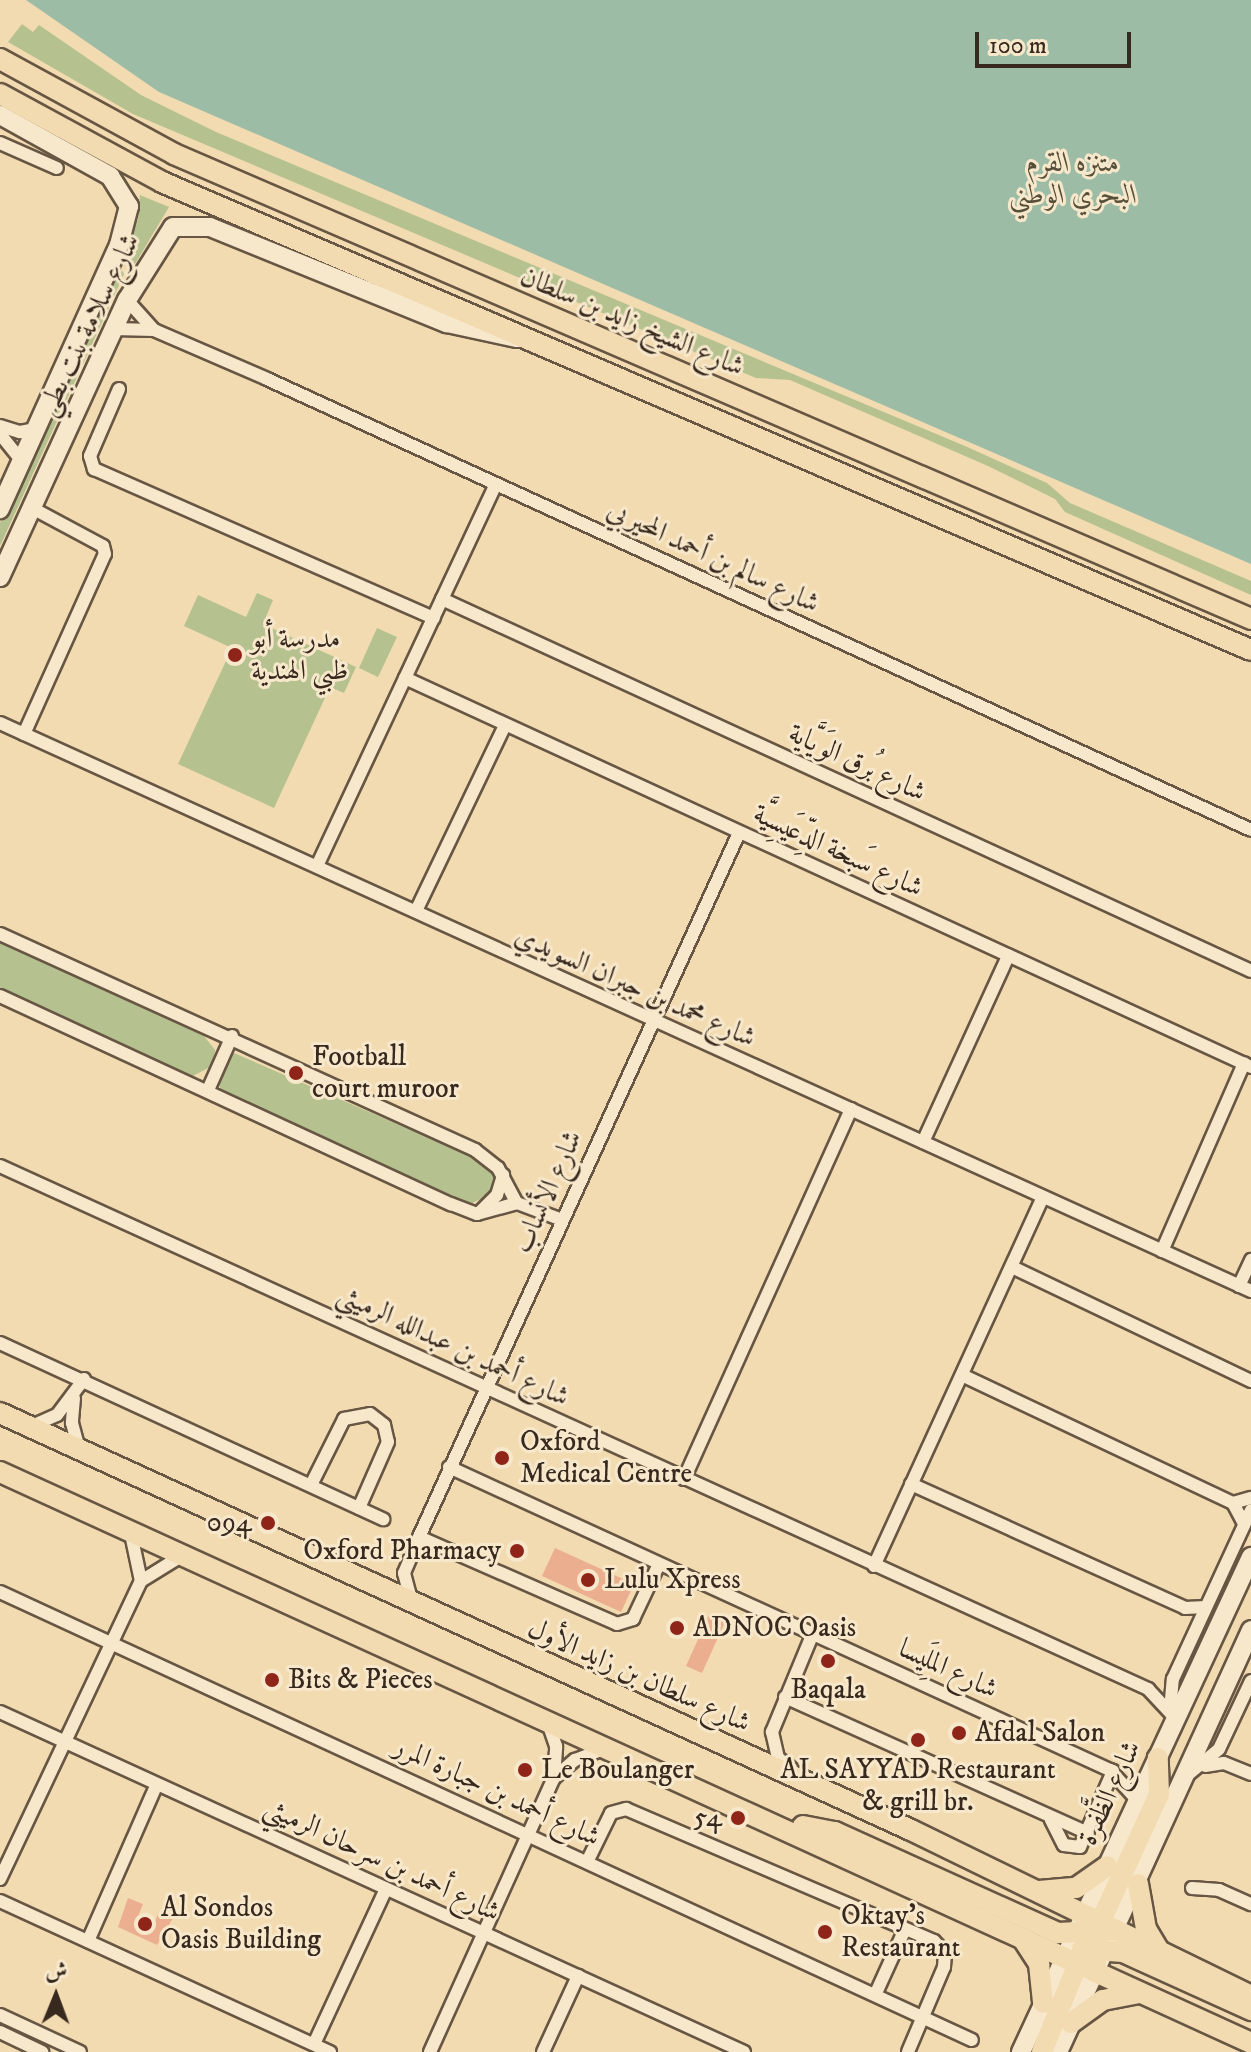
<!DOCTYPE html>
<html>
<head>
<meta charset="utf-8">
<style>
	body { margin:0 }
	#map { position:relative; width:1251px; height:2052px; overflow:hidden; background:#f3dbb1; font-family:"IM FELL DW Pica",Amiri,serif }
	div>[style] { position:absolute }
	.green>* { inset:0; background:#b5c18f }
	.water>* { inset:0; background:#9dbca6 }
	.building>* { inset:0; background:#ebae8e }
	.roads { filter:drop-shadow(2px 0 #675643) drop-shadow(-2px 0 #675643) drop-shadow(0 2px #675643) drop-shadow(0 -2px #675643) }
	.minor>* { height:12px; margin:-6px; padding:0 6px; transform-origin:6px; border-radius:6px; background:#f7e8cc }
	.secondary>* { height:18px; margin:-9px; padding:0 9px; transform-origin:9px; border-radius:9px; background:#f7e8cc }
	.primary>* { height:20px; margin:-10px; padding:0 10px; transform-origin:10px; border-radius:10px; background:#f3dbb1 }
	.trunk>* { height:20px; margin:-10px; padding:0 10px; transform-origin:10px; border-radius:10px; background:#f3dbb1 }
	.dots>* { width:22px; height:22px; translate:-50% -50%; box-sizing:border-box; border:4px solid #f7e8cc; border-radius:50% }
	span { translate:-50% -50%; white-space:nowrap; text-align:center; line-height:1.15; -webkit-text-stroke:6px #f7e8cc; paint-order:stroke }
	.park-label { font-size:28px; color:#574f3a; font-style:italic }
	.street-label { font-size:28px; color:#38291e }
	.poi-label { font-size:28px; color:#38291e }
	.left { translate:0 -50%; text-align:left }
	.right { translate:-100% -50%; text-align:right }
	.north { position:absolute; left:16px; top:1956px; width:80px; height:80px; -webkit-text-stroke:6px #f7e8cc; paint-order:stroke; rotate:1deg; font-size:22px; font-weight:700; line-height:32px; text-align:center; color:#38291e }
	.north::after { content:''; display:block; margin:auto; width:28px; height:36px; background:#38291e; clip-path:polygon(50% 0,100% 100%,50% 72%,0 100%) }
	.scale { position:absolute; left:975px; top:32px; width:156px; height:36px; box-sizing:border-box; border:4px solid #38291e; border-top:0; padding-left:10px; font-size:24px; line-height:28px; white-space:nowrap; color:#38291e; -webkit-text-stroke:6px #f7e8cc; paint-order:stroke }
</style>
</head>
<body>
<div id="map">
	<div class="green">
		<i style="clip-path:polygon(22px 24px,33px 32px,39px 25px,141px 95px,216px 132px,965px 446px,1047px 483px,1070px 503px,1251px 581px,1251px 595px,1065px 512px,1055px 499px,988px 466px,790px 380px,756px 378px,133px 114px,8px 42px)"></i>
		<i style="clip-path:polygon(140px 195px,169px 207px,135px 264px,121px 258px,138px 219px)"></i>
		<i style="clip-path:polygon(122px 271px,124px 274px,0 546px,0 523px,114px 277px)"></i>
		<i style="clip-path:polygon(257px 593px,273px 600px,263px 624px,356px 667px,344px 693px,330px 687px,274px 808px,178px 764px,232px 648px,184px 626px,198px 595px,246px 617px)"></i>
		<i style="clip-path:polygon(377px 628px,397px 637px,378px 677px,359px 668px)"></i>
		<i style="clip-path:polygon(0 942px,204px 1036px,215px 1050px,214px 1065px,187px 1079px,0 994px)"></i>
		<i style="clip-path:polygon(234px 1053px,484px 1162px,494px 1177px,494px 1192px,467px 1206px,224px 1095px,218px 1083px)"></i>
	</div>
	<div class="water">
		<i style="clip-path:polygon(26px 0,1251px 0,1251px 564px,159px 92px)"></i>
	</div>
	<div class="building">
		<i style="clip-path:polygon(555px 1548px,634px 1584px,621px 1612px,542px 1576px)"></i>
		<i style="clip-path:polygon(709px 1615px,725px 1622px,702px 1673px,686px 1666px)"></i>
		<i style="clip-path:polygon(128px 1898px,143px 1904px,139px 1914px,155px 1921px,159px 1912px,173px 1918px,157px 1945px,118px 1927px)"></i>
	</div>
	<div class="roads">
		<div class="minor">
			<i style="left:0;top:143px;width:62px;rotate:23.7deg"></i>
			<i style="left:127px;top:300px;width:40px;rotate:48deg"></i>
			<i style="left:114px;top:329px;width:40px;rotate:1.4deg"></i>
			<i style="left:154px;top:330px;width:123px;rotate:23.4deg"></i>
			<i style="left:267px;top:379px;width:1082px;rotate:24.62deg"></i>
			<i style="left:119px;top:389px;width:73px;rotate:113.4deg"></i>
			<i style="left:90px;top:456px;width:14px;rotate:73deg"></i>
			<i style="left:94px;top:469px;width:371px;rotate:23.7deg"></i>
			<i style="left:0;top:426px;width:21px;rotate:17deg"></i>
			<i style="left:20px;top:432px;width:16px;rotate:-11deg"></i>
			<i style="left:0;top:434px;width:35px;rotate:51deg"></i>
			<i style="left:442px;top:599px;width:890px;rotate:24.69deg"></i>
			<i style="left:405px;top:678px;width:931px;rotate:24.69deg"></i>
			<i style="left:0;top:723px;width:1374px;rotate:24.42deg"></i>
			<i style="left:24px;top:734px;width:197px;rotate:-65.8deg"></i>
			<i style="left:105px;top:554px;width:8px;rotate:-104deg"></i>
			<i style="left:103px;top:546px;width:81px;rotate:-151.8deg"></i>
			<i style="left:317px;top:866px;width:422px;rotate:-64.9deg"></i>
			<i style="left:416px;top:911px;width:206px;rotate:-64.4deg"></i>
			<i style="left:0;top:934px;width:522px;rotate:24.45deg"></i>
			<i style="left:475px;top:1150px;width:29px;rotate:38deg"></i>
			<i style="left:498px;top:1168px;width:40px;rotate:62deg"></i>
			<i style="left:0;top:996px;width:497px;rotate:24.8deg"></i>
			<i style="left:451px;top:1204px;width:28px;rotate:21deg"></i>
			<i style="left:477px;top:1214px;width:41px;rotate:-15.4deg"></i>
			<i style="left:517px;top:1203px;width:48px;rotate:20.7deg"></i>
			<i style="left:208px;top:1090px;width:59px;rotate:-66deg"></i>
			<i style="left:923px;top:1142px;width:205px;rotate:-65.4deg"></i>
			<i style="left:0;top:1166px;width:1262px;rotate:24.49deg"></i>
			<i style="left:1148px;top:1689px;width:41px;rotate:47deg"></i>
			<i style="left:480px;top:1212px;width:24px;rotate:-45deg"></i>
			<i style="left:497px;top:1195px;width:21px;rotate:-73deg"></i>
			<i style="left:1162px;top:1251px;width:205px;rotate:-66.4deg"></i>
			<i style="left:1012px;top:1267px;width:265px;rotate:25.5deg"></i>
			<i style="left:1239px;top:1286px;width:29px;rotate:-65deg"></i>
			<i style="left:0;top:1343px;width:422px;rotate:24.7deg"></i>
			<i style="left:964px;top:1376px;width:297px;rotate:25.3deg"></i>
			<i style="left:1233px;top:1503px;width:24px;rotate:62deg"></i>
			<i style="left:74px;top:1398px;width:25px;rotate:95deg"></i>
			<i style="left:72px;top:1423px;width:27px;rotate:75deg"></i>
			<i style="left:32px;top:1426px;width:27px;rotate:-24deg"></i>
			<i style="left:57px;top:1415px;width:45px;rotate:-53.1deg"></i>
			<i style="left:449px;top:1467px;width:727px;rotate:24.63deg"></i>
			<i style="left:1110px;top:1770px;width:42px;rotate:47.9deg"></i>
			<i style="left:684px;top:1479px;width:406px;rotate:-65.7deg"></i>
			<i style="left:911px;top:1484px;width:301px;rotate:24.3deg"></i>
			<i style="left:1185px;top:1608px;width:21px;rotate:-3deg"></i>
			<i style="left:311px;top:1485px;width:74px;rotate:-63.4deg"></i>
			<i style="left:344px;top:1419px;width:26px;rotate:-11deg"></i>
			<i style="left:370px;top:1414px;width:18px;rotate:38deg"></i>
			<i style="left:384px;top:1425px;width:17px;rotate:77deg"></i>
			<i style="left:388px;top:1442px;width:72px;rotate:113.7deg"></i>
			<i style="left:1233px;top:1503px;width:19px;rotate:-16deg"></i>
			<i style="left:131px;top:1534px;width:48px;rotate:78deg"></i>
			<i style="left:419px;top:1537px;width:216px;rotate:23.7deg"></i>
			<i style="left:617px;top:1624px;width:17px;rotate:-17deg"></i>
			<i style="left:633px;top:1619px;width:61px;rotate:-64.7deg"></i>
			<i style="left:874px;top:1566px;width:406px;rotate:-65.4deg"></i>
			<i style="left:0;top:1592px;width:1070px;rotate:24.75deg"></i>
			<i style="left:412px;top:1603px;width:31px;rotate:-105deg"></i>
			<i style="left:404px;top:1573px;width:39px;rotate:-67deg"></i>
			<i style="left:419px;top:1537px;width:773px;rotate:-65.56deg"></i>
			<i style="left:785px;top:1697px;width:332px;rotate:24.2deg"></i>
			<i style="left:1170px;top:1711px;width:32px;rotate:-85deg"></i>
			<i style="left:1173px;top:1679px;width:186px;rotate:-65.2deg"></i>
			<i style="left:0;top:1712px;width:818px;rotate:24.56deg"></i>
			<i style="left:1205px;top:1766px;width:19px;rotate:-9deg"></i>
			<i style="left:1224px;top:1763px;width:29px;rotate:22deg"></i>
			<i style="left:791px;top:1768px;width:16px;rotate:-142deg"></i>
			<i style="left:778px;top:1758px;width:27px;rotate:-103deg"></i>
			<i style="left:772px;top:1732px;width:107px;rotate:-67.5deg"></i>
			<i style="left:554px;top:1778px;width:28px;rotate:-41deg"></i>
			<i style="left:575px;top:1760px;width:33px;rotate:-21deg"></i>
			<i style="left:1184px;top:1778px;width:45px;rotate:-39.6deg"></i>
			<i style="left:1219px;top:1749px;width:75px;rotate:-64.8deg"></i>
			<i style="left:1051px;top:1820px;width:28px;rotate:63deg"></i>
			<i style="left:1064px;top:1845px;width:16px;rotate:7deg"></i>
			<i style="left:1080px;top:1847px;width:83px;rotate:-66.5deg"></i>
			<i style="left:588px;top:1860px;width:52px;rotate:-63.9deg"></i>
			<i style="left:611px;top:1813px;width:16px;rotate:-15deg"></i>
			<i style="left:626px;top:1809px;width:335px;rotate:23.2deg"></i>
			<i style="left:934px;top:1941px;width:16px;rotate:47deg"></i>
			<i style="left:945px;top:1953px;width:14px;rotate:94deg"></i>
			<i style="left:944px;top:1967px;width:92px;rotate:113deg"></i>
			<i style="left:0;top:1879px;width:330px;rotate:-64.7deg"></i>
			<i style="left:141px;top:1581px;width:49px;rotate:-31.8deg"></i>
			<i style="left:1192px;top:1888px;width:27px;rotate:4deg"></i>
			<i style="left:1219px;top:1890px;width:35px;rotate:24deg"></i>
			<i style="left:0;top:1901px;width:363px;rotate:24.6deg"></i>
			<i style="left:88px;top:1941px;width:171px;rotate:-66.3deg"></i>
			<i style="left:876px;top:1993px;width:70px;rotate:-65.6deg"></i>
			<i style="left:0;top:2015px;width:88px;rotate:24.8deg"></i>
			<i style="left:0;top:2032px;width:47px;rotate:25.5deg"></i>
			<i style="left:314px;top:2044px;width:171px;rotate:-65.1deg"></i>
			<i style="left:430px;top:2052px;width:301px;rotate:-65.7deg"></i>
			<i style="left:554px;top:1778px;width:32px;rotate:-86deg"></i>
			<i style="left:556px;top:1746px;width:28px;rotate:-109deg"></i>
			<i style="left:543px;top:2052px;width:84px;rotate:-65.3deg"></i>
		</div>
		<div class="secondary">
			<i style="left:0;top:115px;width:126px;rotate:29deg"></i>
			<i style="left:110px;top:176px;width:36px;rotate:58deg"></i>
			<i style="left:129px;top:206px;width:40px;rotate:104.4deg"></i>
			<i style="left:119px;top:245px;width:290px;rotate:114.3deg"></i>
			<i style="left:0;top:577px;width:305px;rotate:-65.4deg"></i>
			<i style="left:127px;top:300px;width:86px;rotate:-57.8deg"></i>
			<i style="left:173px;top:227px;width:37px"></i>
			<i style="left:210px;top:227px;width:256px;rotate:22.1deg"></i>
			<i style="left:447px;top:323px;width:72px;rotate:12.1deg"></i>
			<i style="left:1021px;top:2052px;width:546px;rotate:-65.08deg"></i>
			<i style="left:1058px;top:2052px;width:464px;rotate:-65.4deg"></i>
		</div>
		<div class="primary">
			<i style="left:0;top:1413px;width:1002px;rotate:24.6deg"></i>
			<i style="left:911px;top:1830px;width:378px;rotate:26deg"></i>
			<i style="left:0;top:1472px;width:1375px;rotate:24.53deg"></i>
			<i style="left:803px;top:1826px;width:33px;rotate:11deg"></i>
			<i style="left:835px;top:1832px;width:245px;rotate:24.4deg"></i>
			<i style="left:1058px;top:1933px;width:58px;rotate:-3deg"></i>
			<i style="left:1138px;top:1884px;width:46px;rotate:79.9deg"></i>
			<i style="left:1146px;top:1929px;width:27px;rotate:59deg"></i>
			<i style="left:1039px;top:1891px;width:37px;rotate:-5deg"></i>
			<i style="left:1076px;top:1888px;width:38px;rotate:-35deg"></i>
			<i style="left:1023px;top:1939px;width:30px;rotate:57deg"></i>
			<i style="left:1039px;top:1964px;width:39px;rotate:84deg"></i>
			<i style="left:1082px;top:1949px;width:41px;rotate:4.2deg"></i>
			<i style="left:1123px;top:1952px;width:141px;rotate:24.4deg"></i>
			<i style="left:1095px;top:1971px;width:48px;rotate:-84.1deg"></i>
			<i style="left:1100px;top:1923px;width:142px;rotate:-65.4deg"></i>
			<i style="left:1159px;top:1794px;width:36px;rotate:-92deg"></i>
			<i style="left:1071px;top:2023px;width:39px;rotate:-36deg"></i>
			<i style="left:1103px;top:2000px;width:37px;rotate:-11deg"></i>
			<i style="left:1042px;top:2052px;width:109px;rotate:-67.9deg"></i>
		</div>
		<div class="trunk">
			<i style="left:0;top:59px;width:198px;rotate:28.6deg"></i>
			<i style="left:174px;top:154px;width:1173px;rotate:23.35deg"></i>
			<i style="left:0;top:94px;width:184px;rotate:28.5deg"></i>
			<i style="left:162px;top:182px;width:1185px;rotate:23.26deg"></i>
		</div>
	</div>
	<div class="dots">
		<i style="left:235px;top:655px;background:#8f2418"></i>
		<i style="left:296px;top:1073px;background:#8f2418"></i>
		<i style="left:502px;top:1458px;background:#8f2418"></i>
		<i style="left:268px;top:1523px;background:#8f2418"></i>
		<i style="left:517px;top:1551px;background:#8f2418"></i>
		<i style="left:588px;top:1580px;background:#8f2418"></i>
		<i style="left:677px;top:1628px;background:#8f2418"></i>
		<i style="left:828px;top:1661px;background:#8f2418"></i>
		<i style="left:272px;top:1680px;background:#8f2418"></i>
		<i style="left:959px;top:1733px;background:#8f2418"></i>
		<i style="left:918px;top:1740px;background:#8f2418"></i>
		<i style="left:525px;top:1770px;background:#8f2418"></i>
		<i style="left:738px;top:1818px;background:#8f2418"></i>
		<i style="left:145px;top:1924px;background:#8f2418"></i>
		<i style="left:825px;top:1932px;background:#8f2418"></i>
	</div>
	<div class="park-label">
		<span style="left:1073px;top:179px">متنزه القرم<br>البحري الوطني</span>
	</div>
	<div class="street-label">
		<span style="left:632px;top:322px;rotate:23deg">شارع الشيخ زايد بن سلطان</span>
		<span style="left:89px;top:325px;rotate:-64deg">شارع سلامة بنت بطي</span>
		<span style="left:713px;top:557px;rotate:25deg">شارع سالم بن أحمد المحيربي</span>
		<span style="left:857px;top:763px;rotate:25deg">شارع بُرق الوَيَّاية</span>
		<span style="left:838px;top:851px;rotate:25deg">شارع سَبخة الدِّعَيسِيَّة</span>
		<span style="left:635px;top:987px;rotate:24deg">شارع محمد بن جبران السويدي</span>
		<span style="left:548px;top:1192px;rotate:-66deg">شارع الأنساب</span>
		<span style="left:453px;top:1346px;rotate:25deg">شارع أحمد بن عبدالله الرميثي</span>
		<span style="left:948px;top:1669px;rotate:25deg">شارع المِلَيسا</span>
		<span style="left:639px;top:1676px;rotate:24deg">شارع سلطان بن زايد الأول</span>
		<span style="left:497px;top:1792px;rotate:25deg">شارع أحمد بن جبارة المرر</span>
		<span style="left:1110px;top:1793px;rotate:-65deg">شارع الظَّفرة</span>
		<span style="left:382px;top:1860px;rotate:25deg">شارع أحمد بن سرحان الرميثي</span>
	</div>
	<div class="poi-label">
		<span class="left" style="left:251px;top:655px">مدرسة أبو<br>ظبي الهندية</span>
		<span class="left" style="left:312px;top:1073px">Football<br>court muroor</span>
		<span class="left" style="left:520px;top:1458px">Oxford<br>Medical Centre</span>
		<span class="right" style="left:252px;top:1523px">094</span>
		<span class="right" style="left:501px;top:1551px">Oxford Pharmacy</span>
		<span class="left" style="left:604px;top:1580px">Lulu Xpress</span>
		<span class="left" style="left:693px;top:1628px">ADNOC Oasis</span>
		<span class="left" style="left:288px;top:1680px">Bits &amp; Pieces</span>
		<span style="left:828px;top:1690px">Baqala</span>
		<span class="left" style="left:975px;top:1733px">Afdal Salon</span>
		<span class="left" style="left:541px;top:1770px">Le Boulanger</span>
		<span style="left:918px;top:1786px">AL SAYYAD Restaurant<br>&amp; grill br.</span>
		<span class="right" style="left:722px;top:1818px">54</span>
		<span class="left" style="left:161px;top:1924px">Al Sondos<br>Oasis Building</span>
		<span class="left" style="left:841px;top:1932px">Oktay's<br>Restaurant</span>
	</div>
	<div class="north">ش</div>
	<div class="scale">100 m</div>
</div>
</body>
</html>
